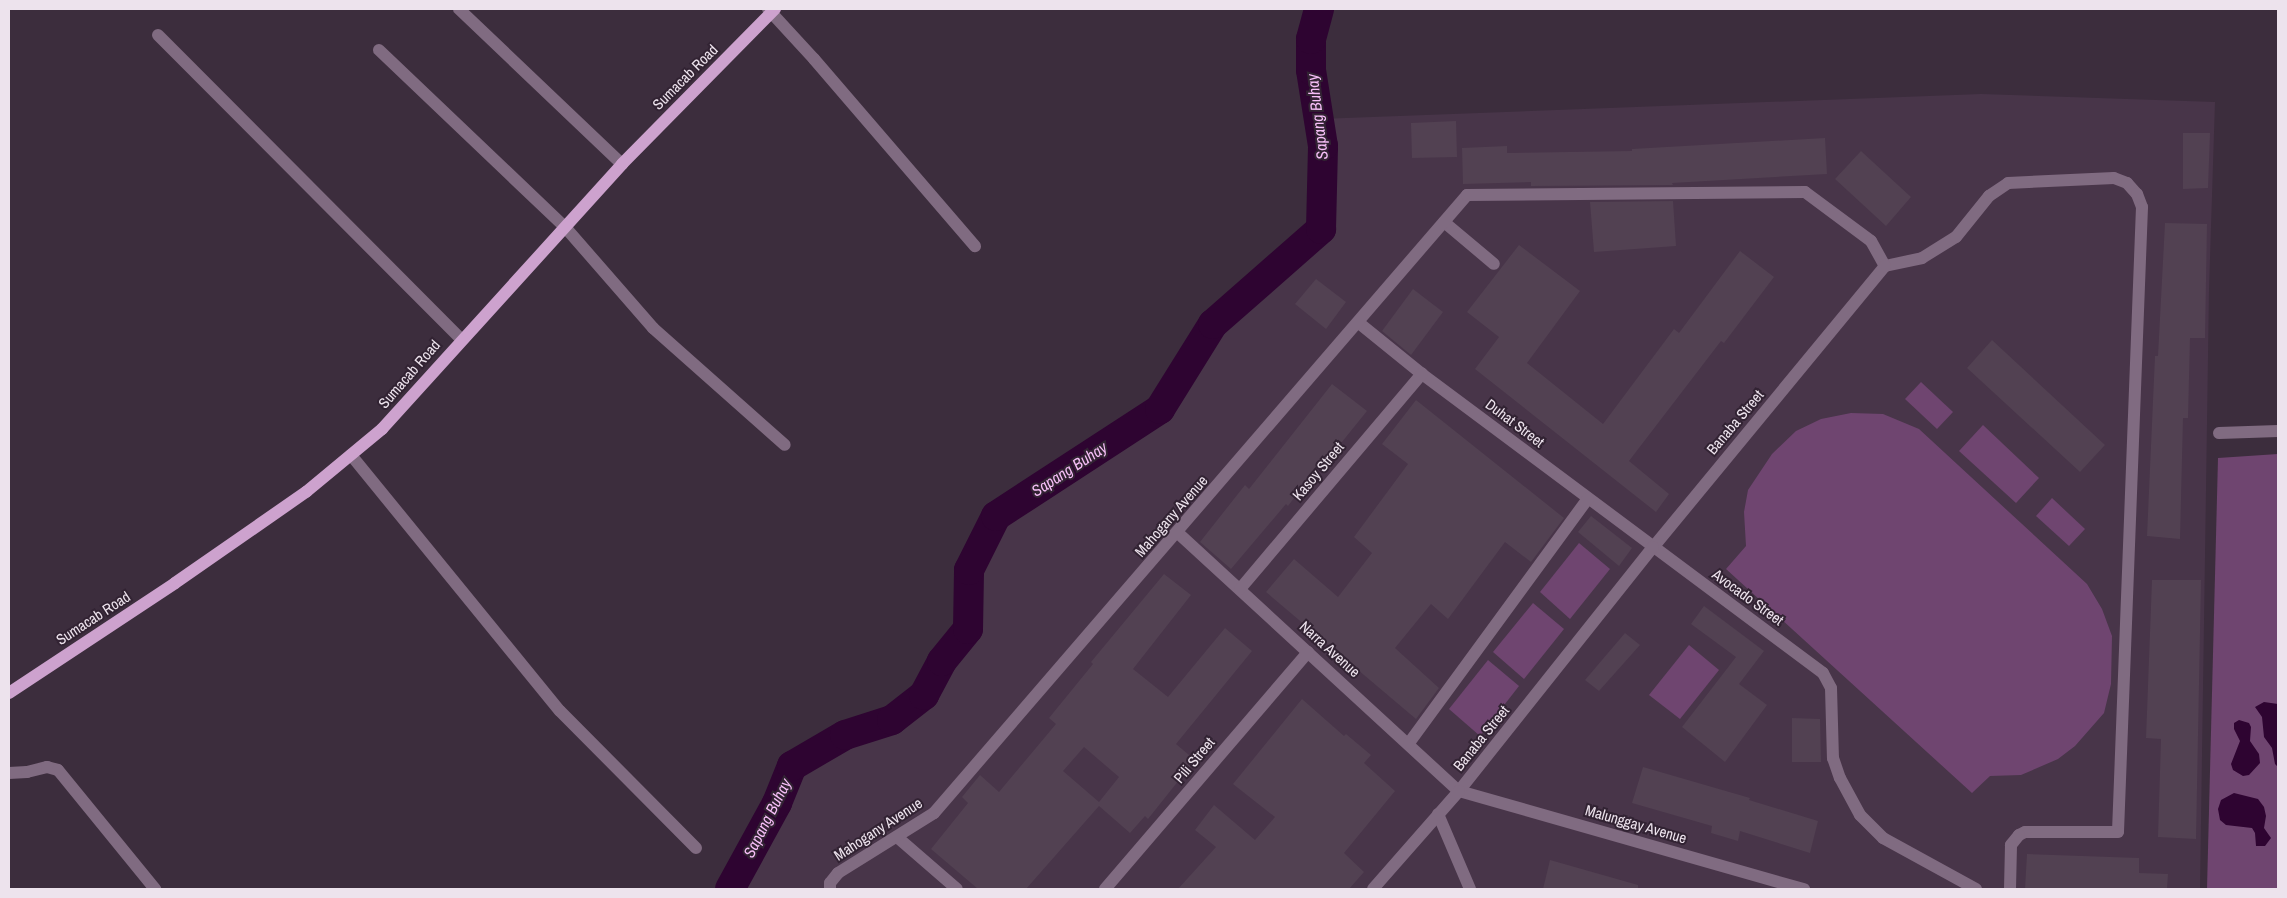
<!DOCTYPE html>
<html>
<head>
<meta charset="utf-8">
<style>
	body { margin:0 }
	#map { position:relative; width:2287px; height:898px; overflow:hidden; background:#3c2d3d; font-family:"Archivo Narrow",sans-serif }
	div>[style] { position:absolute }
	.built>* { inset:0; background:#483549 }
	.green>* { inset:0; background:#6f4570 }
	.water>* { inset:0; background:#2e0431 }
	.river>* { height:30px; margin:-15px; padding:0 15px; transform-origin:15px; border-radius:15px; background:#2e0431 }
	.building>* { inset:0; background:#524152 }
	.minor>* { height:12px; margin:-6px; padding:0 6px; transform-origin:6px; border-radius:6px; background:#806b81 }
	.major>* { height:12px; margin:-6px; padding:0 6px; transform-origin:6px; border-radius:6px; background:#cda2ce }
	span { translate:-50% -50%; white-space:nowrap; text-align:center; line-height:1.15; -webkit-text-stroke:4px #322333; paint-order:stroke }
	.street-label { font-size:15px; color:#ede3ed }
	.water-label { font-size:16px; color:#f7bff8; font-style:italic }
	.frame { position:absolute; inset:0; border:10px solid #ede3ed; pointer-events:none }
</style>
</head>
<body>
<div id="map">
	<div class="built">
		<i style="clip-path:polygon(1981px 94px,2215px 102px,2209px 290px,2200px 889px,730px 889px,777px 803px,792px 766px,845px 735px,892px 720px,924px 695px,942px 661px,968px 629px,969px 570px,996px 516px,1160px 409px,1213px 324px,1321px 229px,1323px 146px,1319px 119px)"></i>
	</div>
	<div class="green">
		<i style="clip-path:polygon(1921px 382px,1953px 412px,1937px 429px,1905px 399px)"></i>
		<i style="clip-path:polygon(1851px 413px,1883px 414px,1919px 429px,2087px 584px,2102px 609px,2112px 636px,2111px 684px,2104px 713px,2075px 746px,2058px 759px,2021px 775px,1990px 776px,1972px 793px,1726px 569px,1746px 546px,1744px 512px,1748px 490px,1772px 454px,1796px 431px,1821px 419px)"></i>
		<i style="clip-path:polygon(1983px 425px,2039px 478px,2016px 503px,1959px 451px)"></i>
		<i style="clip-path:polygon(2278px 454px,2278px 889px,2207px 889px,2218px 458px)"></i>
		<i style="clip-path:polygon(2052px 498px,2085px 529px,2069px 546px,2036px 516px)"></i>
		<i style="clip-path:polygon(1579px 543px,1610px 569px,1570px 619px,1540px 592px)"></i>
		<i style="clip-path:polygon(1533px 603px,1564px 629px,1524px 679px,1493px 652px)"></i>
		<i style="clip-path:polygon(1689px 645px,1719px 670px,1680px 719px,1649px 695px)"></i>
		<i style="clip-path:polygon(1488px 660px,1519px 686px,1480px 736px,1449px 709px)"></i>
	</div>
	<div class="water">
		<i style="clip-path:polygon(2264px 702px,2278px 704px,2278px 767px,2275px 764px,2272px 748px,2264px 737px,2262px 717px,2255px 707px)"></i>
		<i style="clip-path:polygon(2239px 720px,2249px 723px,2251px 727px,2250px 741px,2259px 754px,2260px 763px,2249px 775px,2243px 776px,2233px 770px,2231px 764px,2240px 741px,2234px 729px,2234px 723px)"></i>
		<i style="clip-path:polygon(2234px 793px,2258px 799px,2264px 807px,2266px 816px,2264px 828px,2271px 838px,2265px 846px,2256px 846px,2255px 833px,2252px 828px,2226px 825px,2220px 820px,2218px 809px,2221px 800px)"></i>
	</div>
	<div class="river">
		<i style="left:730px;top:889px;width:98px;rotate:-61.3deg"></i>
		<i style="left:777px;top:803px;width:40px;rotate:-68deg"></i>
		<i style="left:792px;top:766px;width:61px;rotate:-30.3deg"></i>
		<i style="left:845px;top:735px;width:49px;rotate:-17.7deg"></i>
		<i style="left:892px;top:720px;width:41px;rotate:-38deg"></i>
		<i style="left:924px;top:695px;width:38px;rotate:-62deg"></i>
		<i style="left:942px;top:661px;width:41px;rotate:-50.9deg"></i>
		<i style="left:968px;top:629px;width:59px;rotate:-89deg"></i>
		<i style="left:969px;top:570px;width:60px;rotate:-63.4deg"></i>
		<i style="left:996px;top:516px;width:196px;rotate:-33.1deg"></i>
		<i style="left:1160px;top:409px;width:100px;rotate:-58.1deg"></i>
		<i style="left:1213px;top:324px;width:144px;rotate:-41.3deg"></i>
		<i style="left:1321px;top:229px;width:83px;rotate:-88.6deg"></i>
		<i style="left:1323px;top:146px;width:77px;rotate:-99deg"></i>
		<i style="left:1311px;top:70px;width:31px;rotate:-90deg"></i>
		<i style="left:1311px;top:39px;width:31px;rotate:-75deg"></i>
	</div>
	<div class="building">
		<i style="clip-path:polygon(1456px 121px,1457px 157px,1412px 158px,1411px 123px)"></i>
		<i style="clip-path:polygon(2183px 133px,2210px 133px,2208px 188px,2183px 189px)"></i>
		<i style="clip-path:polygon(1825px 138px,1827px 174px,1672px 183px,1673px 185px,1531px 186px,1531px 182px,1463px 184px,1462px 148px,1507px 146px,1507px 153px,1632px 151px,1632px 149px)"></i>
		<i style="clip-path:polygon(1861px 151px,1911px 197px,1886px 226px,1835px 179px)"></i>
		<i style="clip-path:polygon(1673px 201px,1676px 246px,1594px 252px,1590px 202px)"></i>
		<i style="clip-path:polygon(2165px 223px,2207px 224px,2205px 338px,2190px 338px,2188px 418px,2183px 418px,2180px 539px,2147px 536px,2155px 356px,2158px 356px)"></i>
		<i style="clip-path:polygon(1519px 245px,1580px 291px,1527px 363px,1603px 424px,1674px 329px,1679px 333px,1740px 251px,1774px 277px,1724px 343px,1721px 341px,1629px 461px,1669px 494px,1656px 512px,1475px 369px,1499px 337px,1467px 312px)"></i>
		<i style="clip-path:polygon(1316px 279px,1346px 302px,1326px 329px,1295px 304px)"></i>
		<i style="clip-path:polygon(1413px 289px,1443px 312px,1411px 355px,1382px 331px)"></i>
		<i style="clip-path:polygon(1992px 340px,2105px 445px,2080px 472px,1967px 368px)"></i>
		<i style="clip-path:polygon(1332px 384px,1367px 411px,1325px 463px,1322px 461px,1288px 506px,1286px 504px,1231px 569px,1200px 542px,1245px 485px,1249px 489px)"></i>
		<i style="clip-path:polygon(1416px 400px,1564px 518px,1531px 562px,1505px 542px,1448px 619px,1431px 604px,1395px 648px,1439px 688px,1416px 719px,1266px 592px,1294px 559px,1338px 597px,1372px 553px,1354px 537px,1408px 464px,1382px 444px)"></i>
		<i style="clip-path:polygon(1591px 516px,1632px 548px,1619px 566px,1578px 532px)"></i>
		<i style="clip-path:polygon(evenodd,1164px 574px,1191px 595px,1133px 669px,1168px 697px,1225px 628px,1252px 651px,1176px 744px,1195px 760px,1148px 819px,1145px 816px,1130px 833px,1099px 806px,1026px 889px,978px 889px,931px 849px,968px 803px,962px 797px,980px 775px,999px 792px,1056px 724px,1049px 718px,1093px 664px,1091px 662px,1164px 574px,1084px 747px,1119px 777px,1099px 802px,1063px 771px,1084px 747px)"></i>
		<i style="clip-path:polygon(2152px 580px,2201px 580px,2196px 839px,2158px 837px,2161px 739px,2146px 738px)"></i>
		<i style="clip-path:polygon(1704px 606px,1764px 651px,1739px 684px,1767px 705px,1725px 762px,1682px 727px,1736px 657px,1691px 624px)"></i>
		<i style="clip-path:polygon(1625px 633px,1640px 645px,1599px 691px,1585px 680px)"></i>
		<i style="clip-path:polygon(1302px 699px,1344px 736px,1346px 734px,1371px 755px,1364px 763px,1395px 791px,1344px 853px,1364px 872px,1349px 889px,1178px 889px,1216px 847px,1195px 830px,1214px 805px,1255px 840px,1275px 817px,1233px 784px)"></i>
		<i style="clip-path:polygon(1792px 718px,1820px 719px,1821px 762px,1792px 762px)"></i>
		<i style="clip-path:polygon(1643px 767px,1750px 798px,1749px 800px,1818px 821px,1810px 853px,1740px 831px,1738px 841px,1711px 833px,1712px 826px,1632px 803px)"></i>
		<i style="clip-path:polygon(2027px 854px,2139px 858px,2139px 873px,2168px 874px,2167px 889px,2025px 889px)"></i>
		<i style="clip-path:polygon(1550px 860px,1638px 885px,1638px 889px,1543px 889px)"></i>
	</div>
	<div class="minor">
		<i style="left:459px;top:9px;width:225px;rotate:43.6deg"></i>
		<i style="left:768px;top:9px;width:68px;rotate:47.4deg"></i>
		<i style="left:814px;top:59px;width:247px;rotate:49.3deg"></i>
		<i style="left:158px;top:35px;width:429px;rotate:45.1deg"></i>
		<i style="left:379px;top:50px;width:257px;rotate:43.6deg"></i>
		<i style="left:565px;top:227px;width:134px;rotate:48.9deg"></i>
		<i style="left:653px;top:328px;width:176px;rotate:41.6deg"></i>
		<i style="left:1444px;top:222px;width:65px;rotate:40deg"></i>
		<i style="left:1885px;top:266px;width:38px;rotate:-12deg"></i>
		<i style="left:1922px;top:258px;width:40px;rotate:-32deg"></i>
		<i style="left:1956px;top:237px;width:53px;rotate:-51.2deg"></i>
		<i style="left:1989px;top:196px;width:23px;rotate:-34deg"></i>
		<i style="left:2008px;top:183px;width:106px;rotate:-2.7deg"></i>
		<i style="left:2114px;top:178px;width:14px;rotate:21deg"></i>
		<i style="left:2127px;top:183px;width:15px;rotate:48deg"></i>
		<i style="left:2137px;top:194px;width:14px;rotate:69deg"></i>
		<i style="left:2142px;top:207px;width:625px;rotate:92.2deg"></i>
		<i style="left:2118px;top:832px;width:93px;rotate:180deg"></i>
		<i style="left:2025px;top:832px;width:7px;rotate:153deg"></i>
		<i style="left:2019px;top:835px;width:13px;rotate:129deg"></i>
		<i style="left:2011px;top:845px;width:44px;rotate:91.3deg"></i>
		<i style="left:1359px;top:323px;width:81px;rotate:39deg"></i>
		<i style="left:1422px;top:374px;width:500px;rotate:36.71deg"></i>
		<i style="left:1823px;top:673px;width:17px;rotate:62deg"></i>
		<i style="left:1831px;top:688px;width:70px;rotate:88.4deg"></i>
		<i style="left:1833px;top:758px;width:21px;rotate:71deg"></i>
		<i style="left:1840px;top:778px;width:42px;rotate:61.6deg"></i>
		<i style="left:1860px;top:815px;width:33px;rotate:45deg"></i>
		<i style="left:1883px;top:838px;width:106px;rotate:28.7deg"></i>
		<i style="left:2219px;top:433px;width:59px;rotate:-1.9deg"></i>
		<i style="left:351px;top:455px;width:330px;rotate:50.8deg"></i>
		<i style="left:560px;top:711px;width:193px;rotate:45.2deg"></i>
		<i style="left:1178px;top:533px;width:381px;rotate:42.6deg"></i>
		<i style="left:1459px;top:791px;width:359px;rotate:15.9deg"></i>
		<i style="left:1240px;top:589px;width:282px;rotate:-49.8deg"></i>
		<i style="left:1409px;top:743px;width:303px;rotate:-53.8deg"></i>
		<i style="left:9px;top:773px;width:18px;rotate:-3deg"></i>
		<i style="left:27px;top:772px;width:21px;rotate:-14deg"></i>
		<i style="left:47px;top:767px;width:11px;rotate:15deg"></i>
		<i style="left:58px;top:770px;width:154px;rotate:50.8deg"></i>
		<i style="left:1438px;top:814px;width:82px;rotate:66.9deg"></i>
		<i style="left:897px;top:837px;width:79px;rotate:40.9deg"></i>
		<i style="left:830px;top:889px;width:6px;rotate:-90deg"></i>
		<i style="left:830px;top:883px;width:13px;rotate:-51deg"></i>
		<i style="left:838px;top:873px;width:113px;rotate:-32deg"></i>
		<i style="left:934px;top:813px;width:816px;rotate:-49.22deg"></i>
		<i style="left:1467px;top:195px;width:338px;rotate:-0.5deg"></i>
		<i style="left:1805px;top:192px;width:82px;rotate:36.6deg"></i>
		<i style="left:1871px;top:241px;width:29px;rotate:61deg"></i>
		<i style="left:1885px;top:266px;width:364px;rotate:129.5deg"></i>
		<i style="left:1653px;top:547px;width:312px;rotate:128.5deg"></i>
		<i style="left:1459px;top:791px;width:130px;rotate:131.3deg"></i>
		<i style="left:1105px;top:889px;width:312px;rotate:-49.4deg"></i>
	</div>
	<div class="major">
		<i style="left:9px;top:693px;width:199px;rotate:-33.5deg"></i>
		<i style="left:175px;top:583px;width:160px;rotate:-34.8deg"></i>
		<i style="left:306px;top:492px;width:99px;rotate:-39.7deg"></i>
		<i style="left:382px;top:429px;width:358px;rotate:-47.8deg"></i>
		<i style="left:622px;top:164px;width:218px;rotate:-45.4deg"></i>
	</div>
	<div class="street-label">
		<span style="left:685px;top:77px;rotate:-45deg">Sumacab Road</span>
		<span style="left:409px;top:374px;rotate:-49deg">Sumacab Road</span>
		<span style="left:1735px;top:422px;rotate:-50deg">Banaba Street</span>
		<span style="left:1515px;top:423px;rotate:37deg">Duhat Street</span>
		<span style="left:1318px;top:471px;rotate:-50deg">Kasoy Street</span>
		<span style="left:1171px;top:516px;rotate:-49deg">Mahogany Avenue</span>
		<span style="left:1748px;top:597px;rotate:36deg">Avocado Street</span>
		<span style="left:93px;top:618px;rotate:-33deg">Sumacab Road</span>
		<span style="left:1330px;top:649px;rotate:42deg">Narra Avenue</span>
		<span style="left:1481px;top:738px;rotate:-51deg">Banaba Street</span>
		<span style="left:1194px;top:760px;rotate:-50deg">Pili Street</span>
		<span style="left:1636px;top:824px;rotate:16deg">Malunggay Avenue</span>
		<span style="left:878px;top:829px;rotate:-33deg">Mahogany Avenue</span>
	</div>
	<div class="water-label">
		<span style="left:1317px;top:117px;rotate:-97deg">Sapang Buhay</span>
		<span style="left:1069px;top:469px;rotate:-33deg">Sapang Buhay</span>
		<span style="left:767px;top:818px;rotate:-63deg">Sapang Buhay</span>
	</div>
	<div class="frame"></div>
</div>
</body>
</html>
